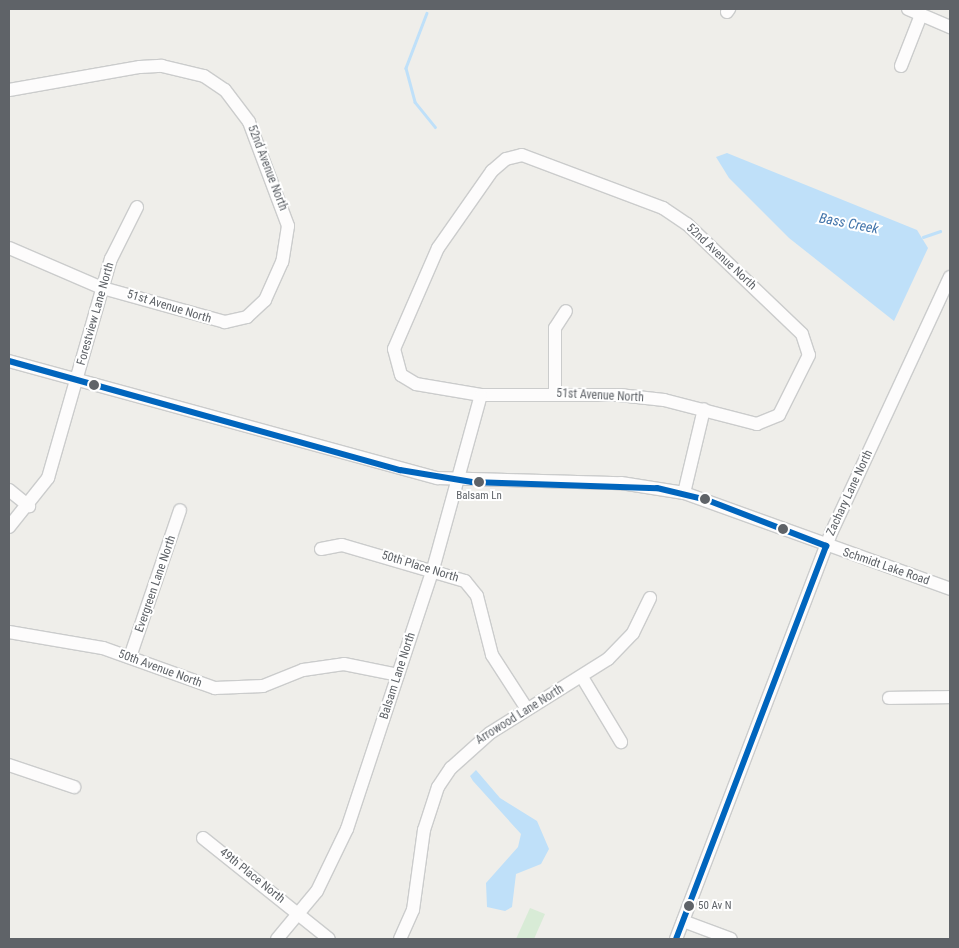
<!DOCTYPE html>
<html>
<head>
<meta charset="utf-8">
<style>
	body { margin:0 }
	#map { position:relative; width:959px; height:948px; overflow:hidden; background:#efeeea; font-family:"Roboto Condensed",sans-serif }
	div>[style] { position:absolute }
	.green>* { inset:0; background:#d8ebd6 }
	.water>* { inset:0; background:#bfe0f9 }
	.stream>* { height:2.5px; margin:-1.25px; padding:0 1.25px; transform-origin:1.25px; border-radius:1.25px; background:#bfe0f9 }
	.roads { filter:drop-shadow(1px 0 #cbcccc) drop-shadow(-1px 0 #cbcccc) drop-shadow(0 1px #cbcccc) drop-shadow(0 -1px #cbcccc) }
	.minor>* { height:12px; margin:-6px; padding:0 6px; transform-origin:6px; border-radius:6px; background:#fdfcfc }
	.bus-1>* { height:6px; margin:-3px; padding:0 3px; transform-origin:3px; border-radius:3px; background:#0065bd }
	.dots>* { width:14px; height:14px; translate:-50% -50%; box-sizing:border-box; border:2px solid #fff; border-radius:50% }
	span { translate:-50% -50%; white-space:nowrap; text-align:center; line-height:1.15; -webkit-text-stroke:4px #fff; paint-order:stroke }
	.bus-label { font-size:11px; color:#5f6368 }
	.left { translate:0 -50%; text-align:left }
	.street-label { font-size:12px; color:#5f6368 }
	.water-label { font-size:14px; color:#4174aa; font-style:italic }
	.frame { position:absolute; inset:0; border:10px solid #5f6368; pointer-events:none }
</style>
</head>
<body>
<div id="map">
	<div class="green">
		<i style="clip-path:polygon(530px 908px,545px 914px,534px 939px,516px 939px)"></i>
	</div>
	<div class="water">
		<i style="clip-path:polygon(727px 153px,917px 230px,928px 248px,894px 321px,789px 238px,729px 178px,716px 157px)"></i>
		<i style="clip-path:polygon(476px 770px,500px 798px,537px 821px,549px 849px,541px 864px,516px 874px,512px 907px,505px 911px,487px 907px,486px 883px,518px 847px,521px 834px,473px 781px,470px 776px)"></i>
	</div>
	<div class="stream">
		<i style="left:427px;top:13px;width:59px;rotate:110.9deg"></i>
		<i style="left:406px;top:68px;width:35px;rotate:75deg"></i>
		<i style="left:415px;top:102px;width:32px;rotate:51deg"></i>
		<i style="left:923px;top:237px;width:18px;rotate:-19deg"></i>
	</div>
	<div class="roads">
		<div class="minor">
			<i style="left:908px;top:9px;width:46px;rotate:23.2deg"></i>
			<i style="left:727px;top:12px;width:4px;rotate:-56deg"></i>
			<i style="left:901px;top:66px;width:55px;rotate:-68.6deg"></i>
			<i style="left:9px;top:90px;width:133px;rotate:-10deg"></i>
			<i style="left:140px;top:67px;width:22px;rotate:-3deg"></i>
			<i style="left:162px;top:66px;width:43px;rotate:13.4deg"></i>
			<i style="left:204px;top:76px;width:25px;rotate:34deg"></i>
			<i style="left:225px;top:90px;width:40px;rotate:53deg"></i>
			<i style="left:249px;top:122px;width:111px;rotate:69.4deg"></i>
			<i style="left:288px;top:226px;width:36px;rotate:99deg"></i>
			<i style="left:282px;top:262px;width:42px;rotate:114.1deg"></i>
			<i style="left:265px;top:300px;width:25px;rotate:137deg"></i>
			<i style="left:247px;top:317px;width:23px;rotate:167deg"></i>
			<i style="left:225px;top:322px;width:128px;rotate:-164.5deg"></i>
			<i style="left:102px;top:288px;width:101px;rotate:-156.7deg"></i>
			<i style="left:522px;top:155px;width:151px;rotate:20.6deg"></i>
			<i style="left:663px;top:208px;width:29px;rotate:34deg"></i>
			<i style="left:687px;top:224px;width:159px;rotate:43.7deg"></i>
			<i style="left:802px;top:334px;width:22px;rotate:72deg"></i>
			<i style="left:809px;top:355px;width:67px;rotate:116.6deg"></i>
			<i style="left:779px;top:415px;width:24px;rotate:158deg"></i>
			<i style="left:757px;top:424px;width:96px;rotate:-165.5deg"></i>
			<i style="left:664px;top:400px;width:45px;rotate:-173.7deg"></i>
			<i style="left:619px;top:395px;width:138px;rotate:180deg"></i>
			<i style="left:481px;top:395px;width:66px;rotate:-170.4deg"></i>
			<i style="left:416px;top:384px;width:17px;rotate:-149deg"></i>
			<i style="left:401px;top:375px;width:27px;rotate:-105deg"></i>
			<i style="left:394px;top:349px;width:110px;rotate:-66.5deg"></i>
			<i style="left:438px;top:248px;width:94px;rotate:-55deg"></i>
			<i style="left:492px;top:171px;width:18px;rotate:-41deg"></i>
			<i style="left:506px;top:159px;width:16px;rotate:-14deg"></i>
			<i style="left:9px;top:361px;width:444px;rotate:15.3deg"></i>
			<i style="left:437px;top:478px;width:184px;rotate:1.6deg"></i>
			<i style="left:621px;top:483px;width:64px;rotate:9deg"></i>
			<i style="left:684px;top:493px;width:283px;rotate:19.8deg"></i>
			<i style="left:555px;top:393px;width:65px;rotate:-90deg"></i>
			<i style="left:555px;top:328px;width:20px;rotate:-57deg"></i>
			<i style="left:9px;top:490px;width:26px;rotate:39deg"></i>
			<i style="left:684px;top:493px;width:86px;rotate:-76.6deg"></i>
			<i style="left:9px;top:527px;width:63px;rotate:-51.5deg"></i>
			<i style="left:48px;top:478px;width:228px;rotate:-74deg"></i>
			<i style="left:111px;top:259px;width:58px;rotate:-63.4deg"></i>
			<i style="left:321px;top:549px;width:21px;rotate:-11deg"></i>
			<i style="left:342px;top:545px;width:128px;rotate:16.3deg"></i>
			<i style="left:465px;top:581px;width:19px;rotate:51deg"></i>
			<i style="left:477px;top:596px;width:61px;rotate:75.7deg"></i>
			<i style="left:492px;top:655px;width:64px;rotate:57.1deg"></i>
			<i style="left:9px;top:632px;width:95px;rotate:9.7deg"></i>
			<i style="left:103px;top:648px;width:119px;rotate:19.7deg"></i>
			<i style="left:215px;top:688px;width:48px;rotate:-2.4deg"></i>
			<i style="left:263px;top:686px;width:43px;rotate:-21.8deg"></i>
			<i style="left:303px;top:670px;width:41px;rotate:-8.3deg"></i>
			<i style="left:344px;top:664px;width:55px;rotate:11.5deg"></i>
			<i style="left:130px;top:657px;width:155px;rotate:-71.2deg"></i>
			<i style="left:582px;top:677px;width:76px;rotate:59deg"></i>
			<i style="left:889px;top:698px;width:61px;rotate:-0.9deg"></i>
			<i style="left:9px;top:765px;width:69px;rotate:18.7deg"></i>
			<i style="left:203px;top:838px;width:161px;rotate:38.7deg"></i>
			<i style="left:683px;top:921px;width:51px;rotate:20.6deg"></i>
			<i style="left:277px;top:939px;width:62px;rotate:-50.2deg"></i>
			<i style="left:317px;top:891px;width:69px;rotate:-64.2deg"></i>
			<i style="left:347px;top:829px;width:274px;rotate:-71.7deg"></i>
			<i style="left:433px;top:569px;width:180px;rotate:-74.6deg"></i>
			<i style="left:400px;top:939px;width:32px;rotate:-66deg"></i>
			<i style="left:413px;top:910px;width:81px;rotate:-82.2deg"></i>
			<i style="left:424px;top:830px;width:45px;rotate:-72deg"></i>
			<i style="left:438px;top:787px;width:23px;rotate:-56deg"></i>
			<i style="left:451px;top:768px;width:52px;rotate:-41.9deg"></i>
			<i style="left:490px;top:733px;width:139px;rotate:-32.1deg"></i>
			<i style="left:608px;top:659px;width:36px;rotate:-46deg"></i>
			<i style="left:633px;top:633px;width:39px;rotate:-64deg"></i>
			<i style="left:676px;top:939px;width:437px;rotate:-69.1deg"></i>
			<i style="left:832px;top:531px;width:280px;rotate:-65.1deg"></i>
		</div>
	</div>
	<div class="bus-1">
		<i style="left:9px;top:361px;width:406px;rotate:15.6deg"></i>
		<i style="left:400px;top:470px;width:73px;rotate:9.5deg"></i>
		<i style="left:472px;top:482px;width:185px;rotate:1.9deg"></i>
		<i style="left:657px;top:488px;width:51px;rotate:13.5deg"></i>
		<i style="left:707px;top:500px;width:128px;rotate:21.1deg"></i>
		<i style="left:676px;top:939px;width:421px;rotate:-69.1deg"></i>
	</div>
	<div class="dots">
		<i style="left:94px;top:385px;background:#5f6368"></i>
		<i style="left:479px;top:482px;background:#5f6368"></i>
		<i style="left:705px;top:499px;background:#5f6368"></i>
		<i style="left:783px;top:529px;background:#5f6368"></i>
		<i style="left:689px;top:906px;background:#5f6368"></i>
	</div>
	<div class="bus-label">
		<span style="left:479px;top:496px">Balsam Ln</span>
		<span class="left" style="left:698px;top:906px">50 Av N</span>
	</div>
	<div class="street-label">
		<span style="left:267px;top:168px;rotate:69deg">52nd Avenue North</span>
		<span style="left:721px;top:257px;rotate:43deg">52nd Avenue North</span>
		<span style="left:169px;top:307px;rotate:17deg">51st Avenue North</span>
		<span style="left:96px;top:314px;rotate:-74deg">Forestview Lane North</span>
		<span style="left:600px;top:396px;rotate:3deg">51st Avenue North</span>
		<span style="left:850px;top:493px;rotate:-65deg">Zachary Lane North</span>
		<span style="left:420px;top:567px;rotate:17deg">50th Place North</span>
		<span style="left:886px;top:567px;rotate:19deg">Schmidt Lake Road</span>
		<span style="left:156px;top:584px;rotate:-71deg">Evergreen Lane North</span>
		<span style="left:160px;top:669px;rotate:20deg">50th Avenue North</span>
		<span style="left:398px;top:676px;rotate:-72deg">Balsam Lane North</span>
		<span style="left:520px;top:715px;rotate:-32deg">Arrowood Lane North</span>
		<span style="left:252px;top:876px;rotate:39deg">49th Place North</span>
	</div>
	<div class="water-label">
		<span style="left:849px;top:223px;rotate:11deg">Bass Creek</span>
	</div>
	<div class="frame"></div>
</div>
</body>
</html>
